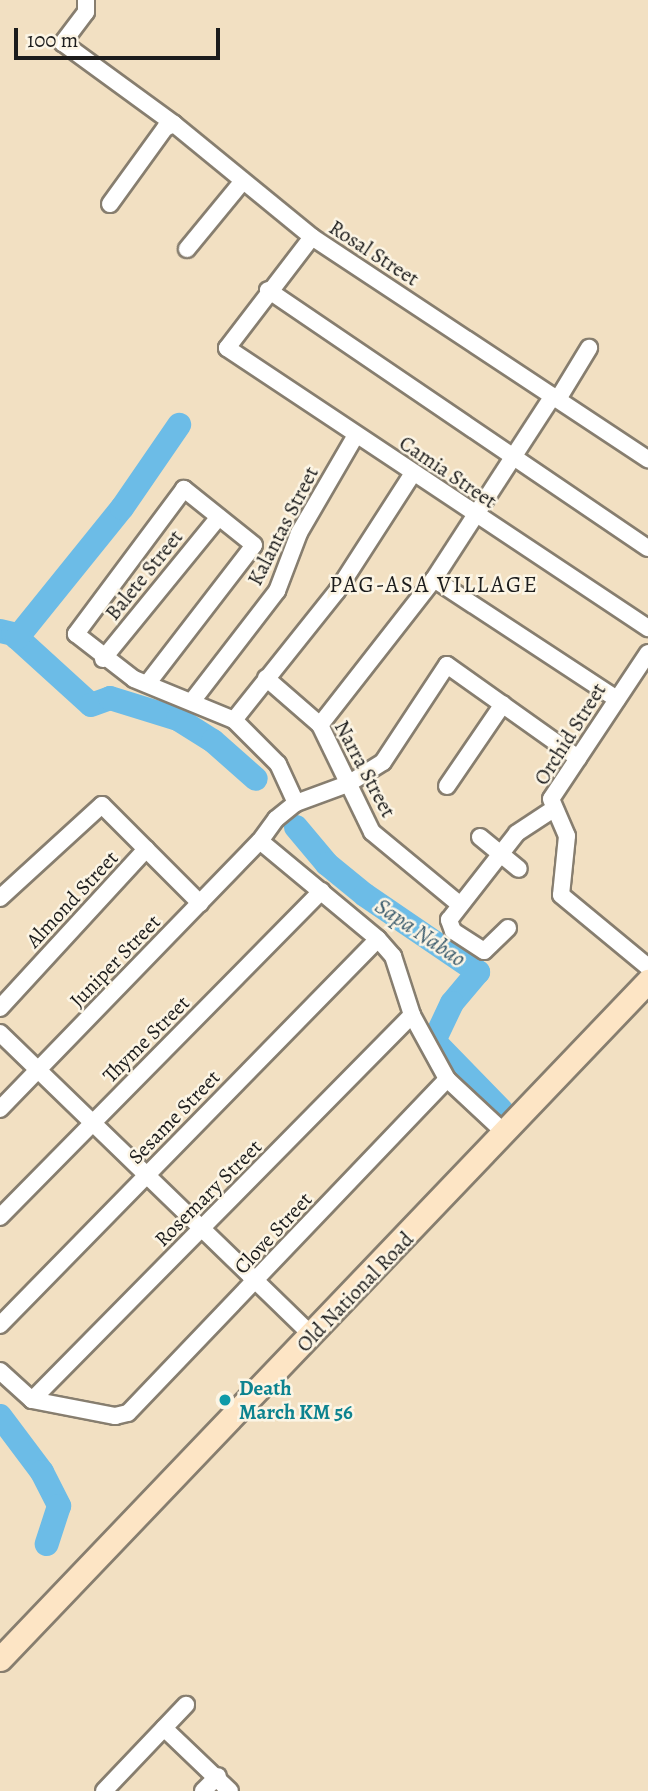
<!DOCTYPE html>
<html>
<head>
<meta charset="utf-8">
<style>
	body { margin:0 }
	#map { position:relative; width:648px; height:1791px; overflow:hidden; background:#f2e0c2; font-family:Alegreya,serif }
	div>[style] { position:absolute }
	.river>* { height:24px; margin:-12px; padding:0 12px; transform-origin:12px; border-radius:12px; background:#6cbce7 }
	.roads { filter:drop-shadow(2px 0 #877e6f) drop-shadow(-2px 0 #877e6f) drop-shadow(0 2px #877e6f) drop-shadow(0 -2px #877e6f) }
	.minor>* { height:16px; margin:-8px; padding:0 8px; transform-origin:8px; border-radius:8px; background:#fff }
	.secondary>* { height:23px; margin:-11.5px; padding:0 11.5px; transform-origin:11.5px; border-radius:11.5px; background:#fde5c5 }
	.dots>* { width:19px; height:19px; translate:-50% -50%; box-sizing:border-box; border:4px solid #fcf5e5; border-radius:50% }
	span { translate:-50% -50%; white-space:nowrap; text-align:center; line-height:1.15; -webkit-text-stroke:5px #fcf5e5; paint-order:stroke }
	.street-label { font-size:21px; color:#1c1c1c }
	.culture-label { font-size:21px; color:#0d838f; font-weight:700 }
	.left { translate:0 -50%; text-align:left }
	.neighbourhood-label { font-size:23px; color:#1c1c1c; letter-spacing:2px }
	.water-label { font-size:23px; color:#3c5c6d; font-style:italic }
	.scale { position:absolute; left:14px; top:28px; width:206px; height:32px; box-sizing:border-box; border:4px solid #1c1c1c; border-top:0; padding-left:9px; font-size:21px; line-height:24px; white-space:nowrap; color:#1c1c1c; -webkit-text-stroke:5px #fcf5e5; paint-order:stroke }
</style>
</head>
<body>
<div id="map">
	<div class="river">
		<i style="left:0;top:631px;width:13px;rotate:13deg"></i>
		<i style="left:13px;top:634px;width:105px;rotate:42.3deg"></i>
		<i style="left:91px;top:705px;width:20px;rotate:-20deg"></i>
		<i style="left:110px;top:698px;width:71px;rotate:17.2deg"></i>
		<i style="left:178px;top:719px;width:41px;rotate:32.2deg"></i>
		<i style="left:213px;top:741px;width:57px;rotate:41.5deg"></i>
		<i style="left:17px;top:638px;width:167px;rotate:-51.1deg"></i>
		<i style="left:122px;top:508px;width:101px;rotate:-55.5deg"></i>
		<i style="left:296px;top:827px;width:48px;rotate:50deg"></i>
		<i style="left:327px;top:864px;width:49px;rotate:39.2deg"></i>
		<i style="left:365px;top:895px;width:137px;rotate:34.3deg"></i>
		<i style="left:478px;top:972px;width:40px;rotate:130deg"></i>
		<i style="left:452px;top:1003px;width:42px;rotate:115.3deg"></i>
		<i style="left:434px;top:1041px;width:96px;rotate:45.8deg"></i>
		<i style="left:0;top:1416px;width:70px;rotate:53.1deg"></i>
		<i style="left:42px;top:1472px;width:38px;rotate:63deg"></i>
		<i style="left:59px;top:1506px;width:40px;rotate:108deg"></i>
	</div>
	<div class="roads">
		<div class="minor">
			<i style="left:86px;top:0;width:12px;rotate:90deg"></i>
			<i style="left:86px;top:12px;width:39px;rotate:127deg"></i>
			<i style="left:63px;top:43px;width:137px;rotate:36.1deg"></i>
			<i style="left:110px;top:204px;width:94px;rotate:-54.1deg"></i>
			<i style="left:165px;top:128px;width:10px;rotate:-24deg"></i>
			<i style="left:174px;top:124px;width:178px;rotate:39.3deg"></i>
			<i style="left:312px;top:237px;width:403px;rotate:33.5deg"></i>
			<i style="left:312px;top:237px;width:140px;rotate:127.4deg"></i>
			<i style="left:227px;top:348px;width:506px;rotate:33.63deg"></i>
			<i style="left:187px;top:249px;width:87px;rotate:-50.6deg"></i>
			<i style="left:268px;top:290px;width:459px;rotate:34.2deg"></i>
			<i style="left:558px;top:399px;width:60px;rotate:-58.7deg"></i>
			<i style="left:434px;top:579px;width:219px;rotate:33.3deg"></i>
			<i style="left:648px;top:653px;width:175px;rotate:123.6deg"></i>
			<i style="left:551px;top:799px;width:40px;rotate:66.6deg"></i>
			<i style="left:567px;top:836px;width:59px;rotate:95.8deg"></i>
			<i style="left:561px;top:895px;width:113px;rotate:39.6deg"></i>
			<i style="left:103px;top:659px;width:183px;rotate:-50.8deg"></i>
			<i style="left:266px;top:678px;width:72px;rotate:41deg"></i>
			<i style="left:320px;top:725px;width:119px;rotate:64.1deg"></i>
			<i style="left:372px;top:832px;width:113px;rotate:39.6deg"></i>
			<i style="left:147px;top:684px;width:175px;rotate:-52.4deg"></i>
			<i style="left:254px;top:545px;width:90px;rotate:-141.3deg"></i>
			<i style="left:184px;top:489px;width:181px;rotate:126.7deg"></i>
			<i style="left:76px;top:634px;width:73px;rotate:37.8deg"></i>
			<i style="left:134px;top:679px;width:108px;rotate:22.3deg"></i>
			<i style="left:234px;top:720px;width:62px;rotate:45deg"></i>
			<i style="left:278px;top:764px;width:43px;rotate:65.2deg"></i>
			<i style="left:193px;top:700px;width:138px;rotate:-52.4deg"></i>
			<i style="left:277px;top:591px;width:62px;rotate:-69.2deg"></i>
			<i style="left:299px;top:533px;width:113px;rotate:-59.8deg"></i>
			<i style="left:234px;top:720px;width:165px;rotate:-51.4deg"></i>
			<i style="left:337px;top:591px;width:140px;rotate:-57.2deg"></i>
			<i style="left:320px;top:725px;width:185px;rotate:-52deg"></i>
			<i style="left:434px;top:579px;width:218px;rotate:-57deg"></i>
			<i style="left:447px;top:786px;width:99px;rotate:-55.7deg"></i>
			<i style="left:480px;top:837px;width:50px;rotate:39.4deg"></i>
			<i style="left:260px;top:841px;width:153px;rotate:39.7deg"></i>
			<i style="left:378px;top:939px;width:23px;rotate:49deg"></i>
			<i style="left:393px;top:956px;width:62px;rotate:72.1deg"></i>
			<i style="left:412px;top:1015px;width:73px;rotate:61.3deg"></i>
			<i style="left:447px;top:1079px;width:81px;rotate:43deg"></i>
			<i style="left:0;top:898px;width:138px;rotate:-42.4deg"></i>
			<i style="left:102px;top:805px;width:139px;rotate:45deg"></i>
			<i style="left:508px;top:928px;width:33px;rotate:136deg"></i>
			<i style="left:484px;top:951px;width:37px;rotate:-147deg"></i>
			<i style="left:453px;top:931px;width:12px;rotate:-110deg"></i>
			<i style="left:449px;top:920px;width:110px;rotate:-52deg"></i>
			<i style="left:517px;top:833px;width:42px;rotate:-33.3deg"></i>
			<i style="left:0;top:1008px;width:216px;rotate:-47.4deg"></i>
			<i style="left:0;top:1033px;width:436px;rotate:44.1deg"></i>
			<i style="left:0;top:1109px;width:373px;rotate:-45.9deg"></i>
			<i style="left:260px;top:841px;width:27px;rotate:-54deg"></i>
			<i style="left:276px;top:819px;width:26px;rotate:-39deg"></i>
			<i style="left:296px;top:803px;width:55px;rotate:-20.1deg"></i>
			<i style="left:348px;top:784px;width:41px;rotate:-32.2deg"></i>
			<i style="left:383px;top:762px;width:116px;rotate:-56.6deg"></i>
			<i style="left:447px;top:665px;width:161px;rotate:35.4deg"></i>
			<i style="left:0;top:1217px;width:458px;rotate:-45.4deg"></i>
			<i style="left:0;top:1325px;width:540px;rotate:-45.6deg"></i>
			<i style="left:0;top:1371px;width:43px;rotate:42.2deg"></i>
			<i style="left:32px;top:1400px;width:85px;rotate:10.9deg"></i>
			<i style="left:115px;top:1416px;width:13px;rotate:-13deg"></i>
			<i style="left:128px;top:1413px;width:462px;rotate:-46.3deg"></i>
			<i style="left:32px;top:1400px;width:541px;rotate:-45.37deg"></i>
			<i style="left:164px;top:1728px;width:91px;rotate:43.7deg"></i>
			<i style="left:104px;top:1791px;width:119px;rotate:-46.4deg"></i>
			<i style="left:203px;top:1791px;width:21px;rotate:-45deg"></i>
		</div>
		<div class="secondary">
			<i style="left:0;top:1659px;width:938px;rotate:-46.3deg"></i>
		</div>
	</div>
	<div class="dots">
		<i style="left:225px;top:1400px;background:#0f9aa8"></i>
	</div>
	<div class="street-label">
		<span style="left:374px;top:253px;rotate:33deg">Rosal Street</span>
		<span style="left:448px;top:472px;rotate:34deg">Camia Street</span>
		<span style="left:283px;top:526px;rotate:-63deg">Kalantas Street</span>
		<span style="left:144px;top:575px;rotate:-51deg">Balete Street</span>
		<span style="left:570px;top:734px;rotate:-58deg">Orchid Street</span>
		<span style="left:365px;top:769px;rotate:62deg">Narra Street</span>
		<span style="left:72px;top:899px;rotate:-47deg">Almond Street</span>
		<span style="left:115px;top:961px;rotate:-46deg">Juniper Street</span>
		<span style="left:146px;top:1039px;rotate:-45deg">Thyme Street</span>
		<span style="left:174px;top:1117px;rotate:-46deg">Sesame Street</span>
		<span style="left:208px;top:1193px;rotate:-45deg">Rosemary Street</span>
		<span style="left:273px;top:1233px;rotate:-47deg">Clove Street</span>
		<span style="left:355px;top:1292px;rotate:-46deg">Old National Road</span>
	</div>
	<div class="culture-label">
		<span class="left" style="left:239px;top:1400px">Death<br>March KM 56</span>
	</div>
	<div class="neighbourhood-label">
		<span style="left:434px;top:585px">PAG-ASA VILLAGE</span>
	</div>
	<div class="water-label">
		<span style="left:420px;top:933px;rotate:34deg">Sapa Nabao</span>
	</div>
	<div class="scale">100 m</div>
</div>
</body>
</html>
